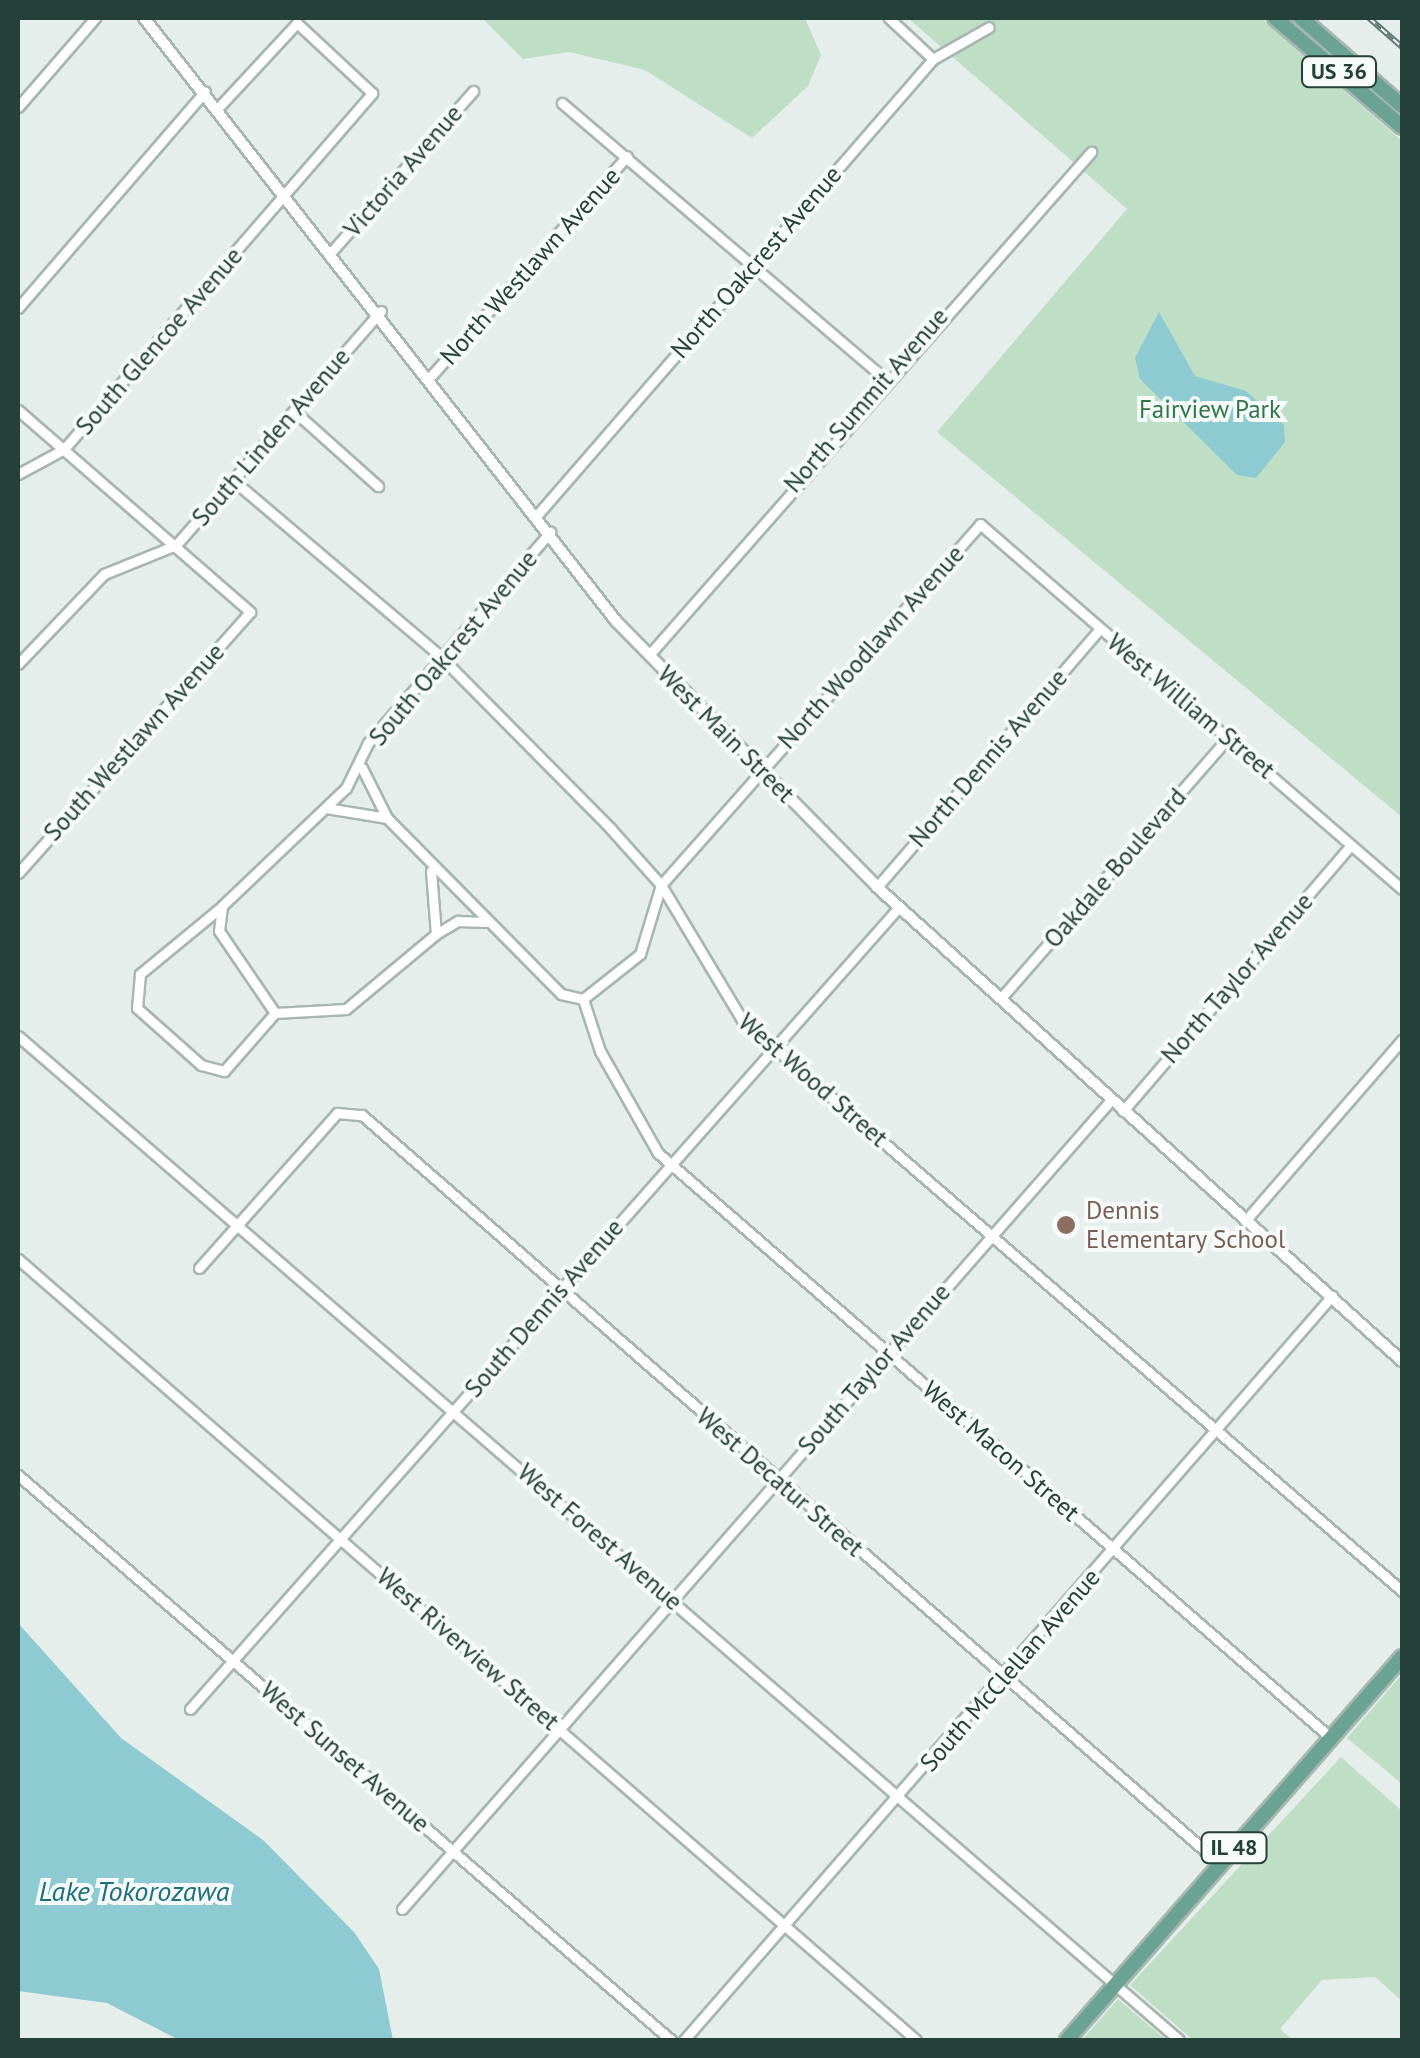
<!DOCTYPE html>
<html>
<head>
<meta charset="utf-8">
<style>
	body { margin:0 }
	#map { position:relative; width:1420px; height:2058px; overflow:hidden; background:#e5eeea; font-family:"PT Sans",sans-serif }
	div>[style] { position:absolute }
	.green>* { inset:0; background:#bedfc6 }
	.water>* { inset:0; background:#8ecad2 }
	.roads { filter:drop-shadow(2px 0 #a7b6b1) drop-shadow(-2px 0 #a7b6b1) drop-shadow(0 2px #a7b6b1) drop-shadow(0 -2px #a7b6b1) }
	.minor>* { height:9px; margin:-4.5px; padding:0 4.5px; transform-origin:4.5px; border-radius:4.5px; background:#fff }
	.tertiary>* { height:10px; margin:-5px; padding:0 5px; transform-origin:5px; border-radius:5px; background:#fff }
	.primary>* { height:14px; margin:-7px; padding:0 7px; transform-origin:7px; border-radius:7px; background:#6aa393 }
	.rail>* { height:6px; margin-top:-3px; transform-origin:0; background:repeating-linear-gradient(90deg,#f6faf8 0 8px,#5f7b73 0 16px); box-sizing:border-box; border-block:2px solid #5f7b73 }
	.dots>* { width:28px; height:28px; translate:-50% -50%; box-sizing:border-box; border:5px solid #f6faf8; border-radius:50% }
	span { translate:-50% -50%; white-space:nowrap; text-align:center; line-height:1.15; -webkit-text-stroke:8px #f6faf8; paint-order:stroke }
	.shield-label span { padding:2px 8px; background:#f6faf8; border:2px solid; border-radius:8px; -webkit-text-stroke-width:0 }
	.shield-label { font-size:22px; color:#244038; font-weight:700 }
	.street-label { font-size:25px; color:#244038 }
	.park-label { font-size:25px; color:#2e7748 }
	.education-label { font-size:25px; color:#785e54 }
	.left { translate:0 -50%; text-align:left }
	.water-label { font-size:28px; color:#1d707d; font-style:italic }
	.frame { position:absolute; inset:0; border:20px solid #244038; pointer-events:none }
</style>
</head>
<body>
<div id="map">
	<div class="green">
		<i style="clip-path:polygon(482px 18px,805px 18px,821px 55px,808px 86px,752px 138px,645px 70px,569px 52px,523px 59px)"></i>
		<i style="clip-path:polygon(908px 18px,1261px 18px,1402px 141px,1402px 817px,937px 432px,1127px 209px)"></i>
		<i style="clip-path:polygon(1402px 1674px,1402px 1784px,1347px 1738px)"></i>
		<i style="clip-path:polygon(1341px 1757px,1402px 1811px,1402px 2001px,1375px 1977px,1322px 1980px,1280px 2029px,1293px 2040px,1193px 2040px,1130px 1985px)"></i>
		<i style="clip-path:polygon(1118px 1999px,1166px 2040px,1082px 2040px)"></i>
	</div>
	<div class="water">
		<i style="clip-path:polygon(1159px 312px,1195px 376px,1246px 391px,1284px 425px,1285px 442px,1256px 478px,1237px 475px,1140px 379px,1135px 358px)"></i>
		<i style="clip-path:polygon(18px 1623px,121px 1738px,263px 1840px,354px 1932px,379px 1969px,393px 2040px,179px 2040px,107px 2003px,18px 1991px)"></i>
	</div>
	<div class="roads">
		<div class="minor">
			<i style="left:889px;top:18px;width:60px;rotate:43deg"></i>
			<i style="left:562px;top:103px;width:423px;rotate:40.5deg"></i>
			<i style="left:18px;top:107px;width:118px;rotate:-49.1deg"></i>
			<i style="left:333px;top:250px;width:212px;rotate:-48.6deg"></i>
			<i style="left:18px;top:308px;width:286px;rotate:-49.2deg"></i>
			<i style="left:432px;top:375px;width:293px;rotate:-48.3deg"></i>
			<i style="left:18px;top:410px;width:308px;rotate:41deg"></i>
			<i style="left:250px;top:612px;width:349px;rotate:131.6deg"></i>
			<i style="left:294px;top:411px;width:113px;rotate:41.8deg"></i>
			<i style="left:18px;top:474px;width:52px;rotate:-28.5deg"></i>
			<i style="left:64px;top:449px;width:471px;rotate:-49.1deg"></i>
			<i style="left:372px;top:93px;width:103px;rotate:-137deg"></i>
			<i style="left:297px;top:23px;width:115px;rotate:132.9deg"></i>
			<i style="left:234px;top:481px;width:270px;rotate:40.3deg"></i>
			<i style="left:440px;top:656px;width:243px;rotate:45.3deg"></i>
			<i style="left:611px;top:829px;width:75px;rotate:48.2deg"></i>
			<i style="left:661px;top:885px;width:157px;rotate:59deg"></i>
			<i style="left:742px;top:1020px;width:873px;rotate:40.86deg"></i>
			<i style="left:538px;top:514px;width:603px;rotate:-49.04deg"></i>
			<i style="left:933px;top:59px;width:64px;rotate:-29.7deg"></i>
			<i style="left:649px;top:655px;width:670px;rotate:-48.69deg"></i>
			<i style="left:18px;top:664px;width:124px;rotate:-46.3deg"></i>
			<i style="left:104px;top:574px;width:78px;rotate:-21.9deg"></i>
			<i style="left:176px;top:545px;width:311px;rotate:-48.8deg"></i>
			<i style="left:362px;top:768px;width:56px;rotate:63.4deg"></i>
			<i style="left:326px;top:808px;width:62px;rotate:9.3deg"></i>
			<i style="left:387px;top:818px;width:247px;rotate:45.3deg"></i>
			<i style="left:561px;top:994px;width:23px;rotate:13deg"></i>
			<i style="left:583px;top:999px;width:55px;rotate:71.9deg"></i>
			<i style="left:600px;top:1051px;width:117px;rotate:60.4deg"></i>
			<i style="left:658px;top:1153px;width:892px;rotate:41deg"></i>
			<i style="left:431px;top:871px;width:63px;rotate:85.5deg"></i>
			<i style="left:436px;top:934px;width:117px;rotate:140.2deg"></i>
			<i style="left:346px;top:1009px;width:71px;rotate:176.8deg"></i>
			<i style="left:275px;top:1013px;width:99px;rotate:-124.3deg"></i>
			<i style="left:219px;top:931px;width:25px;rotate:-83deg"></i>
			<i style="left:222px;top:906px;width:171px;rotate:-43.6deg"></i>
			<i style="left:346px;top:788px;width:50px;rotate:-63.9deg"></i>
			<i style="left:368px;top:743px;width:279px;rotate:-49.2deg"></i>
			<i style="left:877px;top:887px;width:341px;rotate:-49.2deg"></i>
			<i style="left:220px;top:908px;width:104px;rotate:140.5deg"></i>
			<i style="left:140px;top:974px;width:34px;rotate:95deg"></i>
			<i style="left:137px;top:1008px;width:86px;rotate:41.7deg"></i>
			<i style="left:201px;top:1065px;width:24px;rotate:15deg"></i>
			<i style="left:224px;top:1071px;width:77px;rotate:-48.7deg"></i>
			<i style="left:436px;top:934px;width:26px;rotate:-31deg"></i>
			<i style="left:458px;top:921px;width:28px;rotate:2deg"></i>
			<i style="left:1001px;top:998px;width:347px;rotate:-48.9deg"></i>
			<i style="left:583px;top:999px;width:73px;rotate:-38.3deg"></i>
			<i style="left:640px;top:954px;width:72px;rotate:-73.1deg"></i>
			<i style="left:661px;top:885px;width:482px;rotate:-48.5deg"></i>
			<i style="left:980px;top:524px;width:558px;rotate:40.86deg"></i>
			<i style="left:18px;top:1036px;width:1535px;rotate:40.85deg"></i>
			<i style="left:1123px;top:1111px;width:350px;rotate:-49.4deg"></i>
			<i style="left:1245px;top:1221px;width:240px;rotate:-49.1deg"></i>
			<i style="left:18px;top:1259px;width:1190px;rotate:41.01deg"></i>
			<i style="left:199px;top:1268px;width:208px;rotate:-48.3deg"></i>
			<i style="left:337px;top:1113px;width:25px;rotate:5deg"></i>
			<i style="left:362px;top:1115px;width:1139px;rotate:41.12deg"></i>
			<i style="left:18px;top:1475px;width:864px;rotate:40.87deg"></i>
			<i style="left:190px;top:1709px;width:1070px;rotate:-48.52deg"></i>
			<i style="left:402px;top:1909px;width:1076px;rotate:-48.77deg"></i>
			<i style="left:684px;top:2040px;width:987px;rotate:-48.95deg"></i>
		</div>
		<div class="tertiary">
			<i style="left:144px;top:18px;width:766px;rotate:51.95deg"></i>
			<i style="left:616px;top:621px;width:373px;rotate:45.5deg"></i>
			<i style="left:877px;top:887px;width:707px;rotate:42.08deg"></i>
		</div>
		<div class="primary">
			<i style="left:1275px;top:18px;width:167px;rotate:40.6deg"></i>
			<i style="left:1301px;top:18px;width:134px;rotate:41.1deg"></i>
			<i style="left:1067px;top:2040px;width:509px;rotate:-48.82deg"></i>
		</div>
	</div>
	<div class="rail">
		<i style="left:1369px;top:18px;width:44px;rotate:41.3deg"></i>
	</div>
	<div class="dots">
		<i style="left:1066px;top:1225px;background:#8d6e63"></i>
	</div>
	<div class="shield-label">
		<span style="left:1339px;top:72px">US 36</span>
		<span style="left:1234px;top:1848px">IL 48</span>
	</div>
	<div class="street-label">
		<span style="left:403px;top:171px;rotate:-49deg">Victoria Avenue</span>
		<span style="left:756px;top:262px;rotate:-49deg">North Oakcrest Avenue</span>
		<span style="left:530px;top:266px;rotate:-48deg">North Westlawn Avenue</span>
		<span style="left:159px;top:341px;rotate:-49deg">South Glencoe Avenue</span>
		<span style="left:866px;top:400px;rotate:-49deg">North Summit Avenue</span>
		<span style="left:271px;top:437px;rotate:-49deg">South Linden Avenue</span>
		<span style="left:871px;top:647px;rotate:-48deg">North Woodlawn Avenue</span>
		<span style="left:453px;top:648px;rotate:-50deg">South Oakcrest Avenue</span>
		<span style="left:1191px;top:706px;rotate:40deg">West William Street</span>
		<span style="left:726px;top:734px;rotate:45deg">West Main Street</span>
		<span style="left:134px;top:742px;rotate:-48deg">South Westlawn Avenue</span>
		<span style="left:988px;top:758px;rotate:-49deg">North Dennis Avenue</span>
		<span style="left:1115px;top:868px;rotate:-49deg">Oakdale Boulevard</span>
		<span style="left:1237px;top:978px;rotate:-49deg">North Taylor Avenue</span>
		<span style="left:813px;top:1080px;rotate:41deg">West Wood Street</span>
		<span style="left:544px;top:1308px;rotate:-49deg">South Dennis Avenue</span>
		<span style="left:874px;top:1369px;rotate:-49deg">South Taylor Avenue</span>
		<span style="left:1001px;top:1451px;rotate:41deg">West Macon Street</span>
		<span style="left:780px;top:1482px;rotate:41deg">West Decatur Street</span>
		<span style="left:600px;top:1537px;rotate:41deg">West Forest Avenue</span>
		<span style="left:468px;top:1649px;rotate:41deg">West Riverview Street</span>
		<span style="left:1010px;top:1670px;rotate:-49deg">South McClellan Avenue</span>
		<span style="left:345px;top:1757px;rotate:41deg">West Sunset Avenue</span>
	</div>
	<div class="park-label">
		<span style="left:1210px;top:409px">Fairview Park</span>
	</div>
	<div class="education-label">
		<span class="left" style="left:1086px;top:1225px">Dennis<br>Elementary School</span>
	</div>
	<div class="water-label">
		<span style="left:134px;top:1891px">Lake Tokorozawa</span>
	</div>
	<div class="frame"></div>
</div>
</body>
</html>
